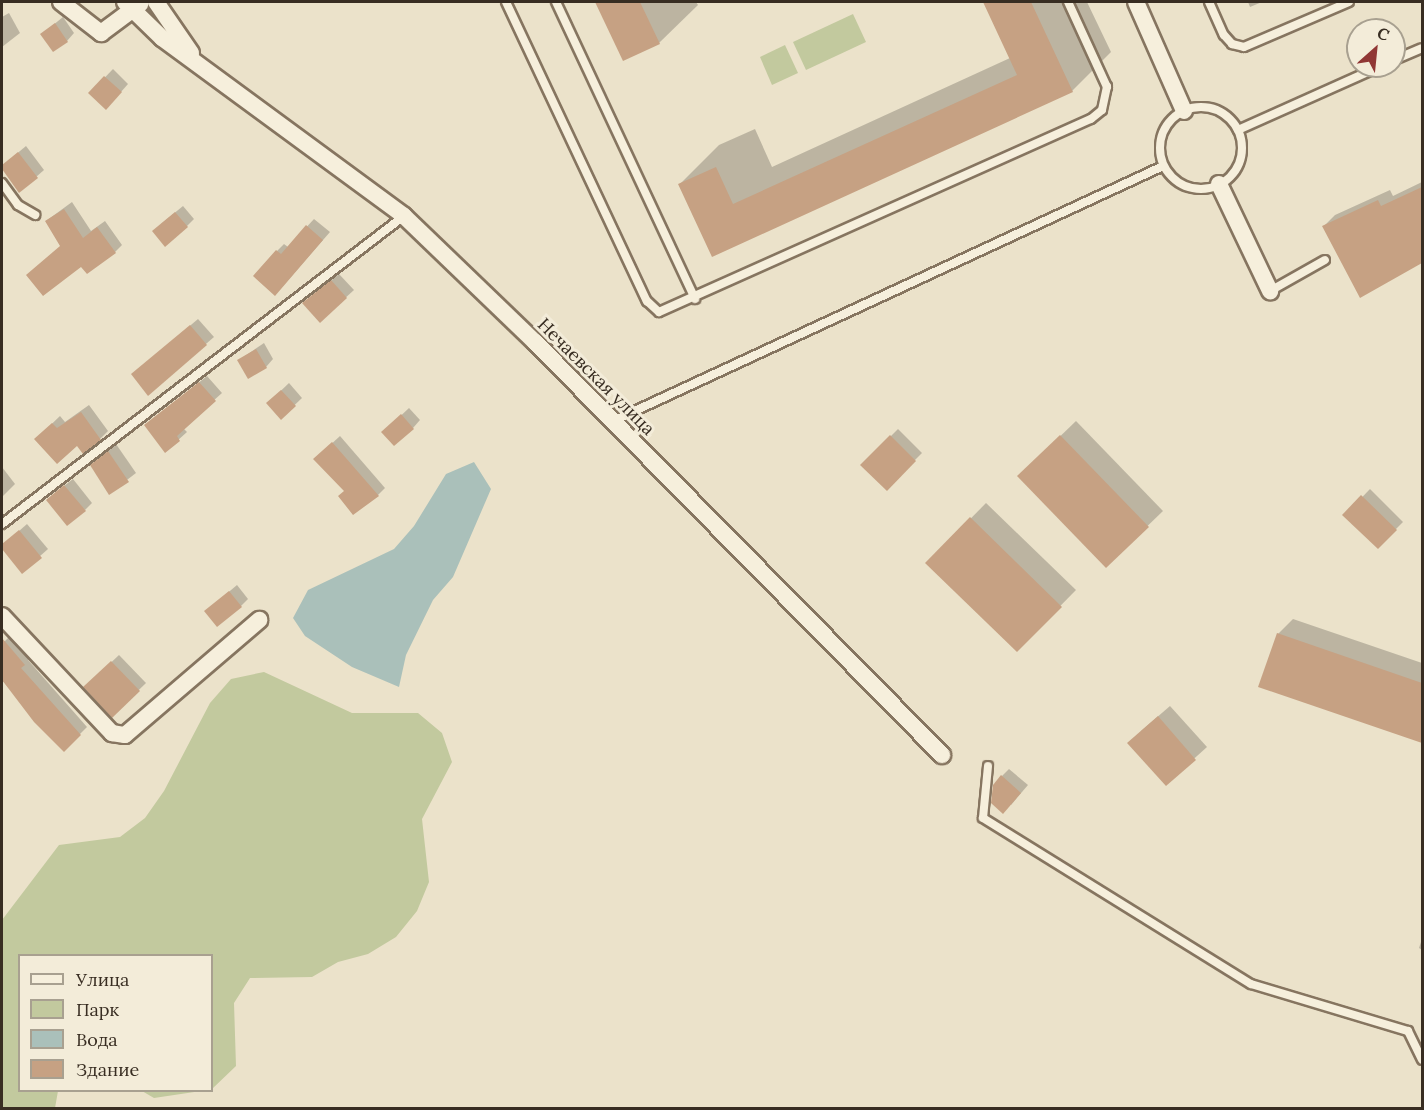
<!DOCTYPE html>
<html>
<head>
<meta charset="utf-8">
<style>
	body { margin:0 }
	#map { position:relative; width:1424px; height:1110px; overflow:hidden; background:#ebe2ca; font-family:Lora,serif }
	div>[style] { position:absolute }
	.green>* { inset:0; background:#c2c99e }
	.water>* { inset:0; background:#aac0ba }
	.shadow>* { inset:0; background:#0003 }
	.building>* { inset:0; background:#c6a183 }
	.roads { filter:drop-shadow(2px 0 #867560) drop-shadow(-2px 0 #867560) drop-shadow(0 2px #867560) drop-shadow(0 -2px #867560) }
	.lane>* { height:8px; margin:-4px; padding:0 4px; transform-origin:4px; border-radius:4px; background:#f6efdc }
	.lane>.ring { margin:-4px; padding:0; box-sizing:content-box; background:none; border:8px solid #f6efdc; border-radius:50% }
	.street>* { height:16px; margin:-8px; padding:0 8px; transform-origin:8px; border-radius:8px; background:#f6efdc }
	span { translate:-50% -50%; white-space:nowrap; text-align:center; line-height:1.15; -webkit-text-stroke:6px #f3ecd9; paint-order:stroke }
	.street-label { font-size:18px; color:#382d22 }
	.frame { position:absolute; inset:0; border:3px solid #382d22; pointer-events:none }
	.legend { position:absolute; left:18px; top:954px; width:195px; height:138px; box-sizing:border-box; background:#f3ecd9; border:2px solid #a8a090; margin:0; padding:8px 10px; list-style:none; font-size:18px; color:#382d22 }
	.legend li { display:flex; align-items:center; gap:12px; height:30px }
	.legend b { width:30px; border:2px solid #a8a090 }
	.north { position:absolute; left:1346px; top:18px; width:60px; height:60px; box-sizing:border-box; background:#f3ecd9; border:2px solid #a8a090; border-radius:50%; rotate:27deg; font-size:16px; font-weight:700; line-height:24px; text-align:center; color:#382d22 }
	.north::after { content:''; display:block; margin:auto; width:21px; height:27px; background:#903735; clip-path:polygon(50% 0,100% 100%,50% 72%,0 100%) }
</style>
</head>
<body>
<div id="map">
	<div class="green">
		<i style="clip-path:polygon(853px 14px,866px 42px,806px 70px,793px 42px)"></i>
		<i style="clip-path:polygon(785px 45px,798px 73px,772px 85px,760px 57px)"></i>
		<i style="clip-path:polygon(264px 672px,352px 713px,418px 713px,442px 733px,452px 762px,422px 819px,429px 882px,417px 911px,396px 937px,368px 954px,338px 962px,312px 977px,250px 978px,234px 1003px,236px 1066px,212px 1089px,212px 956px,20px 956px,20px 1090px,58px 1091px,55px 1108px,2px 1108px,2px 920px,59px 845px,120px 837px,145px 818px,164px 791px,210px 703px,231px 679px)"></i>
		<i style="clip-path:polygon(142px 1091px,201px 1091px,154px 1098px)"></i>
	</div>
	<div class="water">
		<i style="clip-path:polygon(474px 462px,491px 489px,453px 577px,433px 600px,406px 655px,399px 687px,352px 667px,305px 636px,293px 618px,308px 590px,394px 549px,414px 526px,446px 474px)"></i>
	</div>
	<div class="shadow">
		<i style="clip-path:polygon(597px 2px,696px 2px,698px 5px,659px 43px,623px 59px)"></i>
		<i style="clip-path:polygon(984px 2px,1087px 2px,1111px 52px,1072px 91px,713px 255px,680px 184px,719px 145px,755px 129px,772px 167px,1010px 58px)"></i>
		<i style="clip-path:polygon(1248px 2px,1262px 2px,1250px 7px)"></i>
		<i style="clip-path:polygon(9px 13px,20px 33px,2px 47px,2px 17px)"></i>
		<i style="clip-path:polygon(63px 17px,74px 33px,67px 41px,42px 34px)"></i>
		<i style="clip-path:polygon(113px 69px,128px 84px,113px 101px,90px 93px)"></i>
		<i style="clip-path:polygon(26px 146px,44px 170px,20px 191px,2px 166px)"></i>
		<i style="clip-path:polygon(1422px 182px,1422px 262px,1361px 296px,1324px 226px,1335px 215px,1390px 190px,1393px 196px)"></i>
		<i style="clip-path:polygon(72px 202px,91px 231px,105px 221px,122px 245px,115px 252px,62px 245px,46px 221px)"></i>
		<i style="clip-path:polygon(183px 206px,194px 219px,187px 226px,161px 224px)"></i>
		<i style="clip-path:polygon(314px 219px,330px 232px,282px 287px,277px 251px,284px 244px,288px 247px)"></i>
		<i style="clip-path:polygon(339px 274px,354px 290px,320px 321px,312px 296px)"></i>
		<i style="clip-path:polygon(198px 319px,214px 337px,148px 394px,133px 374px)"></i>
		<i style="clip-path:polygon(264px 343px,273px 359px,266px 367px,239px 360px)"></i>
		<i style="clip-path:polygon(207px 376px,222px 393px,183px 428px,187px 432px,166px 451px,146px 425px)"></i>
		<i style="clip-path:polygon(289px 383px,302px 398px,281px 418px,268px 403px)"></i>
		<i style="clip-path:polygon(89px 405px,108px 431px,100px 439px,77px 443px,36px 439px,60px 416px,65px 422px)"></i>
		<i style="clip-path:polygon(409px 408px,420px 420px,413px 428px,391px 425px)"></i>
		<i style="clip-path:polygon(1076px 421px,1163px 511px,1106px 566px,1019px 476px)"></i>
		<i style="clip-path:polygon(898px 429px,922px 453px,886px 489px,862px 465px)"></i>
		<i style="clip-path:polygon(340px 436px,385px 488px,378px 495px,345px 491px,315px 459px)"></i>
		<i style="clip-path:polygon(116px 444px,136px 473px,110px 493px,92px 465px)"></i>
		<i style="clip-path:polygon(2px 467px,15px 484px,2px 497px)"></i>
		<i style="clip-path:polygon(73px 479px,92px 503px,85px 510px,55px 493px)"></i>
		<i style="clip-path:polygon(1370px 489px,1403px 522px,1378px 547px,1345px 515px)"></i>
		<i style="clip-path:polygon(986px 503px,1076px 590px,1017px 650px,927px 563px)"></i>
		<i style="clip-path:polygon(27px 524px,48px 549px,22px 572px,2px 546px)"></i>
		<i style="clip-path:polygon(237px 585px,248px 599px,241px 606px,206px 611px)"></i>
		<i style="clip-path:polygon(1293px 619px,1422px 663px,1422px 742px,1260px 686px,1278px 634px)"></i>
		<i style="clip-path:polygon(12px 634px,31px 657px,28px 660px,87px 727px,64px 750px,2px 680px,2px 639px,4px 642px)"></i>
		<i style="clip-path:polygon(119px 655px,146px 683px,112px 716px,85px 687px)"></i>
		<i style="clip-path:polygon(1170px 706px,1207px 747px,1166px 784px,1141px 731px)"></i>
		<i style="clip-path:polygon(1009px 769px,1028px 785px,1011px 805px,1002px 776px)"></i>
		<i style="clip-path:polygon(1422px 939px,1422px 950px,1419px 948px)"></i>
	</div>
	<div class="building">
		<i style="clip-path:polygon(595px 2px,640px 2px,660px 44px,623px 61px)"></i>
		<i style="clip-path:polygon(983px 2px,1031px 2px,1073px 92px,712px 257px,678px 184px,716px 167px,733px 204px,1017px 75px)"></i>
		<i style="clip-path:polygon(55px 23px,68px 42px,53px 52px,40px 34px)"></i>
		<i style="clip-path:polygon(104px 76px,122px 92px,106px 110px,88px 93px)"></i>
		<i style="clip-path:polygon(18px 152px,38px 178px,19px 193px,2px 169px,2px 165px)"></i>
		<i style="clip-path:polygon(1422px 187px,1422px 263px,1360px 298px,1322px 226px,1378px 200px,1381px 206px)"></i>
		<i style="clip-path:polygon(64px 209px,83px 238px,97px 227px,116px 253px,87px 274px,81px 267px,43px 296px,26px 275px,60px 246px,45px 221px)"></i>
		<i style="clip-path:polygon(175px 212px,188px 227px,165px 247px,152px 231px)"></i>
		<i style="clip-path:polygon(306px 225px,323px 240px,275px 296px,253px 276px,276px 250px,281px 254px)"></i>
		<i style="clip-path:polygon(331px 280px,347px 298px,320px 323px,302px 303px)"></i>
		<i style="clip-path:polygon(190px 325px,207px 345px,148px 396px,131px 374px)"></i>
		<i style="clip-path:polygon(256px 349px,267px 368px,248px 379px,237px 360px)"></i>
		<i style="clip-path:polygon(199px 382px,216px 401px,177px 436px,180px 441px,165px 453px,144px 425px)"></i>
		<i style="clip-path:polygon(281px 390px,296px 406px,281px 420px,266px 403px)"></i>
		<i style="clip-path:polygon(81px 412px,101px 440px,83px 454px,77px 446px,57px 464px,34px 439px,52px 423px,57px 428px)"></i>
		<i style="clip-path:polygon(401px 414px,414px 429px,394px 446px,381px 432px)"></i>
		<i style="clip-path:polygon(890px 435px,916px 461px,887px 491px,860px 465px)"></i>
		<i style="clip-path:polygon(1060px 435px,1149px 527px,1106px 568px,1017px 476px)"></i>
		<i style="clip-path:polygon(332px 442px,379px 496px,353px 515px,338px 496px,344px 491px,313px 459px)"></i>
		<i style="clip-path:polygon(108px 451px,129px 482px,109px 495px,90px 465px)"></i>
		<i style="clip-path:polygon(64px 485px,86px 511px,67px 526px,46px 500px)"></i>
		<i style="clip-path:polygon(1361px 495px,1397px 530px,1378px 549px,1342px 515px)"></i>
		<i style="clip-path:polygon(970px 517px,1062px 607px,1017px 652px,925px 563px)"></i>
		<i style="clip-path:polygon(19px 530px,42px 558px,22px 574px,2px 549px,2px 544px)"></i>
		<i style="clip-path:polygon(229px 591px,242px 607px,217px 627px,204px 611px)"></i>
		<i style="clip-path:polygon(1277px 633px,1422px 683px,1422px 743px,1258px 687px)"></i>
		<i style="clip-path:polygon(2px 638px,25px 665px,21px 668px,81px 735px,64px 752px,34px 722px,2px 680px)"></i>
		<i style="clip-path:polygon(111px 661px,140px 691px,112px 718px,83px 687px)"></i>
		<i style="clip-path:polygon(1158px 716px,1196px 760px,1166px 786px,1127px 743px)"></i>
		<i style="clip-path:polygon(1001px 775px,1021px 793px,1003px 814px,991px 803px,993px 785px)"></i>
	</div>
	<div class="roads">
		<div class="lane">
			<i style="left:506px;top:2px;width:331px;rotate:64.8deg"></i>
			<i style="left:647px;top:301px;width:16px;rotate:43deg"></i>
			<i style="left:659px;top:312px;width:473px;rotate:-24.1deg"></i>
			<i style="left:1091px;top:119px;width:14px;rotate:-39deg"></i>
			<i style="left:1102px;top:110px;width:24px;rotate:-78deg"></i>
			<i style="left:1107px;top:87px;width:94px;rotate:-114.6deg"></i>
			<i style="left:556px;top:2px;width:328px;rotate:64.9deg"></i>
			<i style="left:1209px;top:2px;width:36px;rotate:66deg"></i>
			<i style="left:1224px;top:35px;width:12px;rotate:48deg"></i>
			<i style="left:1232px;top:44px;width:12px;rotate:14deg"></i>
			<i style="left:1244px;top:47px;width:114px;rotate:-23.2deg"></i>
			<i style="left:1394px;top:60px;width:30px;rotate:-23deg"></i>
			<i class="ring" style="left:1160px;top:107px;width:74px;height:74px"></i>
			<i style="left:1238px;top:130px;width:157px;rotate:-24.1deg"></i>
			<i style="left:2px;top:183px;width:27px;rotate:54deg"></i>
			<i style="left:18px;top:205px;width:20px;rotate:30deg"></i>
			<i style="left:1270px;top:291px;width:63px;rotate:-29.4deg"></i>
			<i style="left:613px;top:421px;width:606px;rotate:-24.87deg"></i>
			<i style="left:2px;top:524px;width:506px;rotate:-37.46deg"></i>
			<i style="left:988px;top:766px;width:52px;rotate:95.5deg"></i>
			<i style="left:983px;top:818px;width:315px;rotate:31.8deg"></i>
			<i style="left:1251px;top:984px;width:164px;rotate:16.7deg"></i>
			<i style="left:1408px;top:1031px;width:32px;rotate:64deg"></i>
		</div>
		<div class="street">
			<i style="left:61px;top:2px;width:51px;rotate:37.8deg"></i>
			<i style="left:101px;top:33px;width:49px;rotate:-36.6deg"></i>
			<i style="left:125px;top:2px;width:52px;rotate:44.2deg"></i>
			<i style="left:162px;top:38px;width:300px;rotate:36.3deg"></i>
			<i style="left:404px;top:216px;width:182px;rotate:43.9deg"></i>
			<i style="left:535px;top:342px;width:580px;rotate:45.42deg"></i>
			<i style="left:156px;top:2px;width:62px;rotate:55.5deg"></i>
			<i style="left:1136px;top:2px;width:119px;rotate:66.2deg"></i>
			<i style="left:1219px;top:184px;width:119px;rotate:64.5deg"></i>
			<i style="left:2px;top:616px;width:161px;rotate:46.8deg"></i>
			<i style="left:112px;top:733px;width:13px;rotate:9deg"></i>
			<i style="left:125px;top:735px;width:177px;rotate:-40.6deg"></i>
		</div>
	</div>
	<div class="street-label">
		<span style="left:596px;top:377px;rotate:45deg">Нечаевская улица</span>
	</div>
	<div class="frame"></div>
	<ul class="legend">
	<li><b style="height:8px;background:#f6efdc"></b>Улица</li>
	<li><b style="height:16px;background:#c2c99e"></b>Парк</li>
	<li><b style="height:16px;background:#aac0ba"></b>Вода</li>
	<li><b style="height:16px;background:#c6a183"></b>Здание</li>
	</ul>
	<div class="north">С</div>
</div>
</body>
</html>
